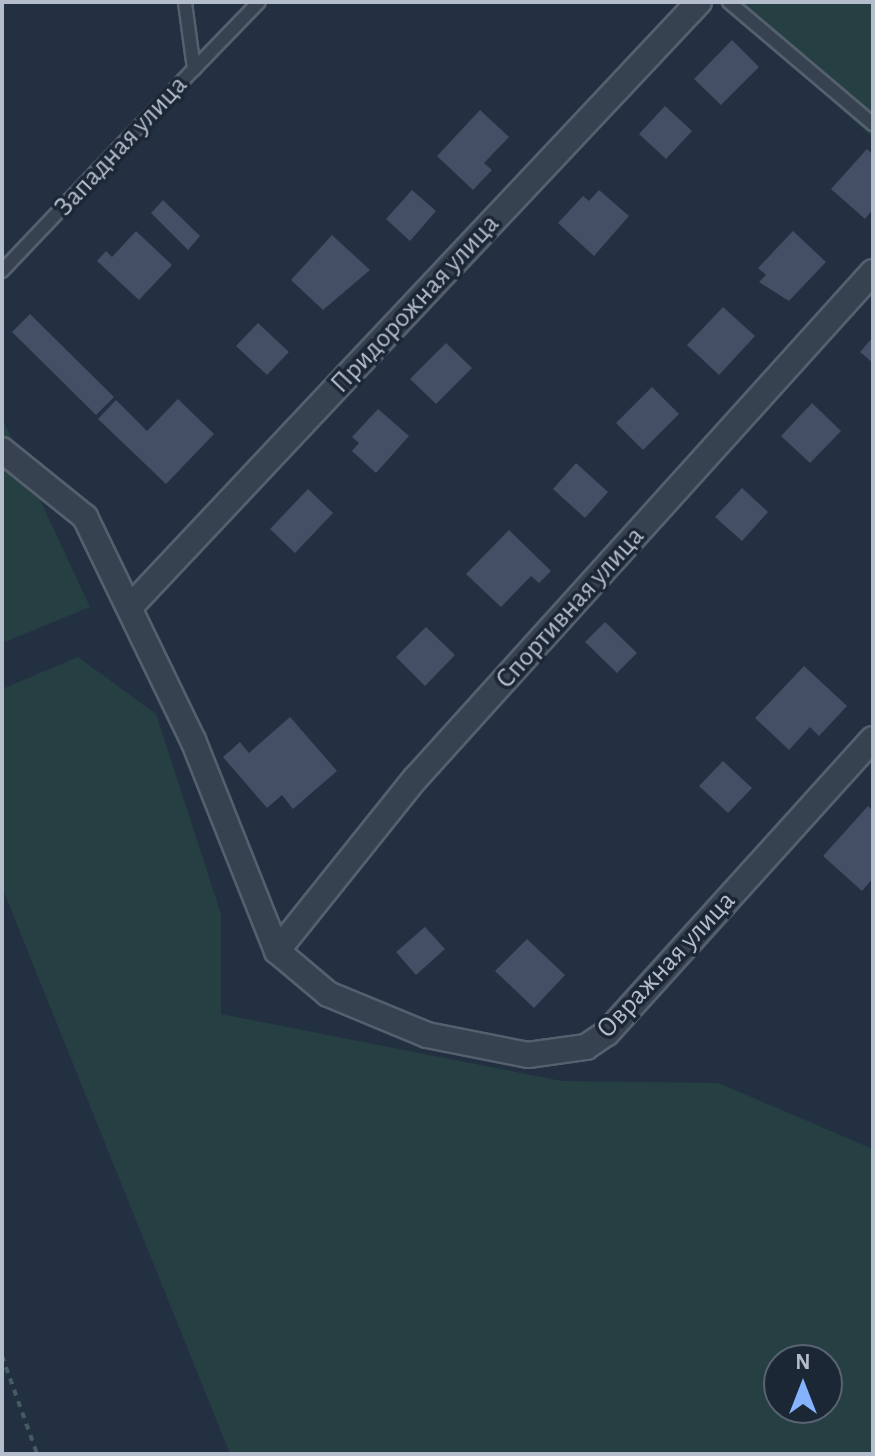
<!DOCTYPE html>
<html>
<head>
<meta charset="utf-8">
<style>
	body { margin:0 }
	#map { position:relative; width:875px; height:1456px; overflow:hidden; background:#233041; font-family:"Alegreya Sans",sans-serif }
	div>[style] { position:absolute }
	.green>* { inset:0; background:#253f42 }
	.building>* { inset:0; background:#424f64 }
	.path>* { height:4px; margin-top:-2px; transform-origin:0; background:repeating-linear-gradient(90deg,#435c5f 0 6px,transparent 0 12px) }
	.roads { filter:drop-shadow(2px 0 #55606f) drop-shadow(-2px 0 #55606f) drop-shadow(0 2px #55606f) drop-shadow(0 -2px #55606f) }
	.service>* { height:12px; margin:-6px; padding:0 6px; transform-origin:6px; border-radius:6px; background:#374251 }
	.minor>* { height:24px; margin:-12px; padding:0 12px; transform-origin:12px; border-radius:12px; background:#374251 }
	span { translate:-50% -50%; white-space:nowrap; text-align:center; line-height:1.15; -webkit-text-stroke:7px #1c2736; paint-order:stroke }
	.street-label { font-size:28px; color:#b4bdcc }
	.frame { position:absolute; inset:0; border:4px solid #b4bdcc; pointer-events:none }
	.north { position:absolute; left:763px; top:1344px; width:80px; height:80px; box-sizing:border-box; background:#1c2736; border:2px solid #596372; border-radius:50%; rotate:0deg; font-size:22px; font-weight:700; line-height:32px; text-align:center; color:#b4bdcc }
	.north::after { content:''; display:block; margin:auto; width:28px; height:36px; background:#85b3ff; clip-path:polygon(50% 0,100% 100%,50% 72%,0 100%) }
</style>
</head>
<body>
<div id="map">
	<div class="green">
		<i style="clip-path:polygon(723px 2px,873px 2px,873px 138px)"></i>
		<i style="clip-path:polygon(2px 418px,90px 607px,2px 643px)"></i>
		<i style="clip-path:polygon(evenodd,78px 657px,156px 714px,221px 914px,221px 1014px,562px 1081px,718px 1083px,873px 1149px,873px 1454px,230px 1454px,2px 887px,2px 689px,78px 657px,779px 1360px,827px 1360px,827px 1408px,779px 1408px,779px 1360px)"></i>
	</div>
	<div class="building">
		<i style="clip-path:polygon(732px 40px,759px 67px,721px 105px,694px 79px)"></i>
		<i style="clip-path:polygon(665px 106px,692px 131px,666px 159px,639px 134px)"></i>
		<i style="clip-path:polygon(480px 110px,509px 137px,484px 163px,492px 170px,473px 190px,437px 156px)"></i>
		<i style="clip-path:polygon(867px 149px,873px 155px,873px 209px,865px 219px,831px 189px)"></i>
		<i style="clip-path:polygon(412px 190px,436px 211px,410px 241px,386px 219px)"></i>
		<i style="clip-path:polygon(599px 190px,629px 216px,594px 256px,558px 223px,583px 196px,589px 201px)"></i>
		<i style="clip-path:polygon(163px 200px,200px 236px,188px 250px,151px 213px)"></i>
		<i style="clip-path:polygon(136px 231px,172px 265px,139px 300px,97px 261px,106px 251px,112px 257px)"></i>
		<i style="clip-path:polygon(793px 231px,826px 262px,789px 301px,759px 282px,766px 275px,758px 268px)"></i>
		<i style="clip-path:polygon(332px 235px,370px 270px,323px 310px,291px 280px)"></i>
		<i style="clip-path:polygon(723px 307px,755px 336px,719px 375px,687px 345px)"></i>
		<i style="clip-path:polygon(30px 314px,114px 397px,96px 415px,12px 332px)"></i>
		<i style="clip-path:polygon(258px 323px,289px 352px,267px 375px,236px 346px)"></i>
		<i style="clip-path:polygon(873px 337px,873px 363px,860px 352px)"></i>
		<i style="clip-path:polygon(446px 343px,472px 368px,436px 404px,410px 379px)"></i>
		<i style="clip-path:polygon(652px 387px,679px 414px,643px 450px,616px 423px)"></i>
		<i style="clip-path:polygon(178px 399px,214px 434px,166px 484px,98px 419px,116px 400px,147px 431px)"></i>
		<i style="clip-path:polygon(812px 403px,841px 431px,810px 463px,781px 436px)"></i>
		<i style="clip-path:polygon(378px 409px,409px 436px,376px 473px,352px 451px,359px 443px,352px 437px)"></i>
		<i style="clip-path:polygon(576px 463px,608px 492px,585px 518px,553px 489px)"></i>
		<i style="clip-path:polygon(742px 488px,768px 512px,742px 541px,715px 517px)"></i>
		<i style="clip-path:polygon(308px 489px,333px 513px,295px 553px,270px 529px)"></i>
		<i style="clip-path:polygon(509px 530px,551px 571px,539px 583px,531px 576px,501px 607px,466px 574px)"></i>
		<i style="clip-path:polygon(605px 622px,637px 653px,617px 673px,585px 642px)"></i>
		<i style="clip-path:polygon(426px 627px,455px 655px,425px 686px,396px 657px)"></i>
		<i style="clip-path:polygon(804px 666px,847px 706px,819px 736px,810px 727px,789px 750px,755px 718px)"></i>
		<i style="clip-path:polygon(290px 717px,337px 771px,293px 809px,282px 795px,267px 808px,223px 757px,240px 742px,249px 753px)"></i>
		<i style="clip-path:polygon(723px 761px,752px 788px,728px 813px,699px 786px)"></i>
		<i style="clip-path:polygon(868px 806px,873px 811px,873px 878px,862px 891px,823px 856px)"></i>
		<i style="clip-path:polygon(425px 927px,445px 949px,416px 975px,396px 952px)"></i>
		<i style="clip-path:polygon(527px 939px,565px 975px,534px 1008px,495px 971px)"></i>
	</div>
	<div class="path">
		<i style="left:2px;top:1356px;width:104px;rotate:70.3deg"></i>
	</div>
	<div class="roads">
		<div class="service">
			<i style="left:729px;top:2px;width:189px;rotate:40.3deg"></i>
			<i style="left:194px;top:69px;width:93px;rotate:-45.9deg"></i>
			<i style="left:2px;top:271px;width:279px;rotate:-46.5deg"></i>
			<i style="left:194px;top:69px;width:68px;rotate:-97.7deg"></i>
		</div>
		<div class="minor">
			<i style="left:2px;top:450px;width:107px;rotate:38.9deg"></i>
			<i style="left:85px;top:517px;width:248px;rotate:64.2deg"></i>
			<i style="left:193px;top:740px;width:227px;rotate:68.3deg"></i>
			<i style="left:277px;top:951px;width:67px;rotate:40.1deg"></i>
			<i style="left:328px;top:994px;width:107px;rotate:22.5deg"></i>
			<i style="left:427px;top:1035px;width:103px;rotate:11.2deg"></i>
			<i style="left:528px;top:1055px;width:59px;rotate:-7.9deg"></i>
			<i style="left:586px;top:1047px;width:25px;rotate:-34deg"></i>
			<i style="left:607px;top:1033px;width:396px;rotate:-47.9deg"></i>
			<i style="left:131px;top:606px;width:829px;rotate:-46.76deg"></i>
			<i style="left:277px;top:951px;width:221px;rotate:-51.3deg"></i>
			<i style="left:415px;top:779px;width:683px;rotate:-47.91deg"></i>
		</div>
	</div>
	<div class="street-label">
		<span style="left:121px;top:146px;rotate:-47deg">Западная улица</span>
		<span style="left:415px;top:304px;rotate:-47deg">Придорожная улица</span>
		<span style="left:570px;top:608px;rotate:-48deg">Спортивная улица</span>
		<span style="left:666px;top:965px;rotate:-47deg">Овражная улица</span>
	</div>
	<div class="frame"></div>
	<div class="north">N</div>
</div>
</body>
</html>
